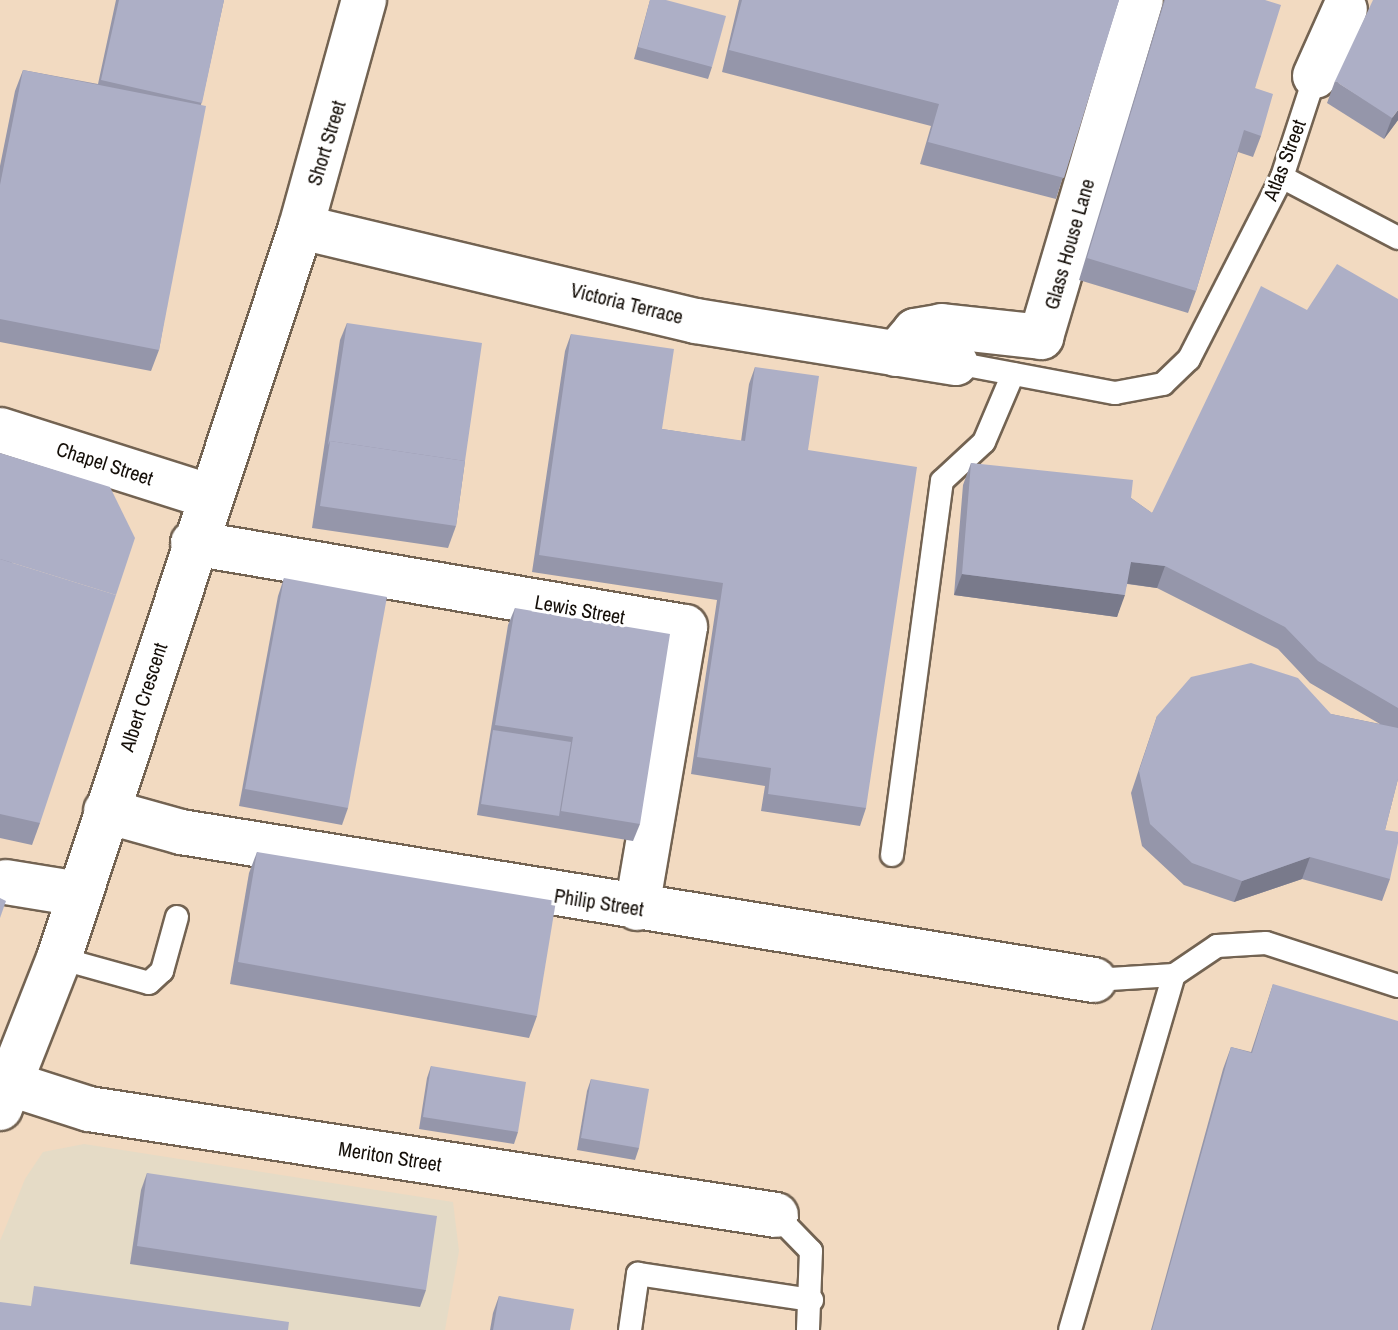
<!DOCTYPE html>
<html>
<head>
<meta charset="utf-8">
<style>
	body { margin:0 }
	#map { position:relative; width:1398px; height:1330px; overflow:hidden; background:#f9e6d3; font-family:"Archivo Narrow",sans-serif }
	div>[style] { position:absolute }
	.built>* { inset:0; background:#f2dac1 }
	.education>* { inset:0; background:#e5dbc6 }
	.roads { filter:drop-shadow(2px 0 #736352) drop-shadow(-2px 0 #736352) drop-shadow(0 2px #736352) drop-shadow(0 -2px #736352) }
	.service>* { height:22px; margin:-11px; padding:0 11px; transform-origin:11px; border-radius:11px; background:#fff }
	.minor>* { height:44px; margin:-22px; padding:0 22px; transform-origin:22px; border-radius:22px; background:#fff }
	.tertiary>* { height:44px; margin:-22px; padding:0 22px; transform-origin:22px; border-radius:22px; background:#fff }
	.wall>* { inset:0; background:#9596aa }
	.shaded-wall>* { inset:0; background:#797a8b }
	.building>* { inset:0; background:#adafc6 }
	span { translate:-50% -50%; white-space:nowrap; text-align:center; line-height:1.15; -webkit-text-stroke:6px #fff; paint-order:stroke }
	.street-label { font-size:20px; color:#140e08 }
</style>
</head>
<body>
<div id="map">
	<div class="built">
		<i style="clip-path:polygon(0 0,1398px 0,1398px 1330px,0 1330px)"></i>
	</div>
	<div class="education">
		<i style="clip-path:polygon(84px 1144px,453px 1202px,459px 1251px,445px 1330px,0 1330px,0 1241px,25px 1179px,43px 1152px)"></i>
	</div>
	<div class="roads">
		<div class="service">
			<i style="left:1282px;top:177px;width:131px;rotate:27.7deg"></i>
			<i style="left:956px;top:363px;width:162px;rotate:10.7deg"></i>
			<i style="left:1115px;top:393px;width:49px;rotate:-10.6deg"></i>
			<i style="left:1163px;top:384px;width:36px;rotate:-44deg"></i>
			<i style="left:1189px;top:359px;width:204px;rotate:-62.9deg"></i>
			<i style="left:1282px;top:177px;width:106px;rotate:-71.9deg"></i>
			<i style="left:892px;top:855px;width:377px;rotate:-82.4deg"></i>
			<i style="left:942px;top:481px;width:57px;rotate:-42.9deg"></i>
			<i style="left:984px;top:442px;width:74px;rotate:-66.9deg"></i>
			<i style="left:59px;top:958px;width:93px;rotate:15.5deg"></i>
			<i style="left:149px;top:983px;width:18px;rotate:-43deg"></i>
			<i style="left:162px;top:971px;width:56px;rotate:-74.5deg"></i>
			<i style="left:1094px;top:980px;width:80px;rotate:-3.6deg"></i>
			<i style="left:776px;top:1215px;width:50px;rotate:45.8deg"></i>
			<i style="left:811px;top:1251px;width:79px;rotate:92.2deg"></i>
			<i style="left:630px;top:1330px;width:57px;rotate:-81.9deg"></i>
			<i style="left:638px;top:1274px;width:176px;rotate:8.5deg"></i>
			<i style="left:1070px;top:1330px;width:370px;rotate:-73.7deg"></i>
			<i style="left:1174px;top:975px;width:52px;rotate:-34deg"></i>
			<i style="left:1217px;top:946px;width:49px;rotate:-3.5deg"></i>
			<i style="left:1266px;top:943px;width:139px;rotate:18deg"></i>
		</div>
		<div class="minor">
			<i style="left:1315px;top:76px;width:73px;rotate:-65.9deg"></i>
			<i style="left:301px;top:227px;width:406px;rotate:13.4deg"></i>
			<i style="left:696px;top:321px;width:263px;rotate:9.2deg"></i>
			<i style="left:896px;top:354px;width:30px;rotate:-50deg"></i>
			<i style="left:915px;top:331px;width:27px;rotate:-10deg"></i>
			<i style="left:942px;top:326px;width:100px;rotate:6.3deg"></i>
			<i style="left:1041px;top:337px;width:352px;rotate:-73.5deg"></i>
			<i style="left:0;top:430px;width:221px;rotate:17.6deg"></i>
			<i style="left:193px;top:543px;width:499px;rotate:9.7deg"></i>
			<i style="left:685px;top:627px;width:285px;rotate:99.7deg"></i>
			<i style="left:106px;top:811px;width:78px;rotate:15.6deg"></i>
			<i style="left:181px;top:832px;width:925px;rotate:9.21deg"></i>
			<i style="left:6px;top:882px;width:74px;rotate:9.3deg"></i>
			<i style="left:8px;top:1083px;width:85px;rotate:17.8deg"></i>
			<i style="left:89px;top:1109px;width:695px;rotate:8.77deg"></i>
		</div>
		<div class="tertiary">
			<i style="left:0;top:1108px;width:161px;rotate:-68.5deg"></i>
			<i style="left:59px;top:958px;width:770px;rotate:-71.68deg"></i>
			<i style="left:301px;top:227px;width:236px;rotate:-74.5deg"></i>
		</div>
	</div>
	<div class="wall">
		<i style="clip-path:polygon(116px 0,224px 0,201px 105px,159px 350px,151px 371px,0 342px,0 166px,15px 91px,23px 70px,98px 84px)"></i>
		<i style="clip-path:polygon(650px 0,712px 67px,708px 79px,634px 59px)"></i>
		<i style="clip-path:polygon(739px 0,1119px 0,1056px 199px,920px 164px,931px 126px,722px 72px)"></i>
		<i style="clip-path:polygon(1164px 0,1265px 0,1255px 88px,1261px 136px,1253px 157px,1238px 152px,1196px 291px,1188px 313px,1079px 280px)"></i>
		<i style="clip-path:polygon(1335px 81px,1398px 120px,1384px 139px,1327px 103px)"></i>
		<i style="clip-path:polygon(1398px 299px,1398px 779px,1385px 830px,1390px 879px,1382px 901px,1302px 879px,1234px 902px,1184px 885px,1142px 846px,1131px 793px,1157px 716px,1331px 714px,1380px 724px,1310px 683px,1278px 649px,1157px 588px,1127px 584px,1117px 617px,954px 595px,963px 485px,971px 463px,1131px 498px,1152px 513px,1307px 310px)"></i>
		<i style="clip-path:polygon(347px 323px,465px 461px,456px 526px,448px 548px,312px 528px,340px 340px)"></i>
		<i style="clip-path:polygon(571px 334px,662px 429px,741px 441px,749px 384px,755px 367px,808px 450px,866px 808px,860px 826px,761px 811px,765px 786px,691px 774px,717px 600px,532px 572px,565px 351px)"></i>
		<i style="clip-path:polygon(0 453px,40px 823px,32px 845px,0 838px)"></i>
		<i style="clip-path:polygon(284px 578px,348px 808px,342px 825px,239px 806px,278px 596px)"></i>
		<i style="clip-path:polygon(515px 608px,640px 824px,633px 841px,477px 815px,508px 625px)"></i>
		<i style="clip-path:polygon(257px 852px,537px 1016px,529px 1038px,230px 984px,249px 873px)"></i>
		<i style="clip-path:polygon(1273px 984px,1398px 1330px,1151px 1330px,1223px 1069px,1231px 1047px,1251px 1052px)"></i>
		<i style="clip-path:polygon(431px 1066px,518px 1132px,514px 1144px,419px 1129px,427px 1078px)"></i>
		<i style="clip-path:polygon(591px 1079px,639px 1148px,635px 1160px,577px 1150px,587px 1091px)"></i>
		<i style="clip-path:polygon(147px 1173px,426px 1290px,420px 1307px,130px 1264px,141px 1190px)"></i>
		<i style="clip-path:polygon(499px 1296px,570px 1330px,490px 1330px,493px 1313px)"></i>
	</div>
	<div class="shaded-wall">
		<i style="clip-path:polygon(1398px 110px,1398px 120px,1384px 139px,1392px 118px)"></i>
		<i style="clip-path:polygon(1131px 562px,1165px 566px,1157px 588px,1123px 583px)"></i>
		<i style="clip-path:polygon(962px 574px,1125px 595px,1117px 617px,954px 595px)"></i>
		<i style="clip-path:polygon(1310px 857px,1302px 879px,1234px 902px,1242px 881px)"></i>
	</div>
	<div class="building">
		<i style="clip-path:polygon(119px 0,224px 0,202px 103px,101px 80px)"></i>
		<i style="clip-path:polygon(650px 0,666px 0,726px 16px,712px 67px,638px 47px)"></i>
		<i style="clip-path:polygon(742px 0,1119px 0,1064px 178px,928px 142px,939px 104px,729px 50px)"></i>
		<i style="clip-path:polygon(1165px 0,1265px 0,1281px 5px,1255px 88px,1273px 94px,1261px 136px,1244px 130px,1196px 291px,1087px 258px)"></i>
		<i style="clip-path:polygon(1373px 0,1398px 0,1398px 110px,1392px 118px,1335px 81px)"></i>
		<i style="clip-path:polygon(23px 70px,206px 106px,159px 350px,0 319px,0 185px)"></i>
		<i style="clip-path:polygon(1337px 264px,1398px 299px,1398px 708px,1318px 661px,1285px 627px,1165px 566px,1131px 562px,1125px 595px,962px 574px,971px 463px,1133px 480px,1131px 498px,1152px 513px,1261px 286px,1307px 310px)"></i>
		<i style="clip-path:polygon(347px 323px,482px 343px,465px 461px,330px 441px,328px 445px)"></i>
		<i style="clip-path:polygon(571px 334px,674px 349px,662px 429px,745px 441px,755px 367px,819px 376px,808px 450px,917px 467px,866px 808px,768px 794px,771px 768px,697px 757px,723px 583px,539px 555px)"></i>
		<i style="clip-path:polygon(330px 441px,465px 461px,456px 526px,320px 506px)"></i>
		<i style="clip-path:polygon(0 453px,110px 487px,135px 538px,116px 595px,0 559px)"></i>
		<i style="clip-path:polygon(0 559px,116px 595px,40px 823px,0 814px)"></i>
		<i style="clip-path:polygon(284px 578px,387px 597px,348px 808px,245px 789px)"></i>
		<i style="clip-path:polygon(515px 608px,670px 634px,640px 824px,561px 811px,573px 737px,495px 725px)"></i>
		<i style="clip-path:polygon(1251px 663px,1298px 678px,1331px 714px,1398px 728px,1398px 779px,1385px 830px,1398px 832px,1398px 843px,1390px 879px,1310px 857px,1242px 881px,1192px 863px,1150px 824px,1139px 771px,1157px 716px,1191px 677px)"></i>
		<i style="clip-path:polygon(493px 730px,571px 742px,559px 816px,481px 804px)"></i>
		<i style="clip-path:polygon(257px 852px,556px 901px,537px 1016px,238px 962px)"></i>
		<i style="clip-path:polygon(0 898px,6px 901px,0 918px)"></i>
		<i style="clip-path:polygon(1273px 984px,1398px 1021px,1398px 1330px,1152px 1330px,1231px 1047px,1252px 1053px)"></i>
		<i style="clip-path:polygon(431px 1066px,526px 1082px,518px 1132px,423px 1117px)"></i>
		<i style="clip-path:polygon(591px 1079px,649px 1089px,639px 1148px,581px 1138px)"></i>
		<i style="clip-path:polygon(147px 1173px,437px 1216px,426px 1290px,137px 1246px)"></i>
		<i style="clip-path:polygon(34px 1286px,289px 1322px,288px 1330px,0 1330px,0 1302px,31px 1306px)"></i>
		<i style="clip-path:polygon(499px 1296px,574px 1309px,570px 1330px,493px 1330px)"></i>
	</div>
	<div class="street-label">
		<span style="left:326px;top:143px;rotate:-73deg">Short Street</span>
		<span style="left:1284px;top:160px;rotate:-69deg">Atlas Street</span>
		<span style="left:1069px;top:244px;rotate:-74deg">Glass House Lane</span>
		<span style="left:627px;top:303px;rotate:14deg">Victoria Terrace</span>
		<span style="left:105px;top:463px;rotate:18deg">Chapel Street</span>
		<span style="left:580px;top:609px;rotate:10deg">Lewis Street</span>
		<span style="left:143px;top:697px;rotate:-72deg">Albert Crescent</span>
		<span style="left:599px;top:902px;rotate:9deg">Philip Street</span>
		<span style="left:390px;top:1156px;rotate:9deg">Meriton Street</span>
	</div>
</div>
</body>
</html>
